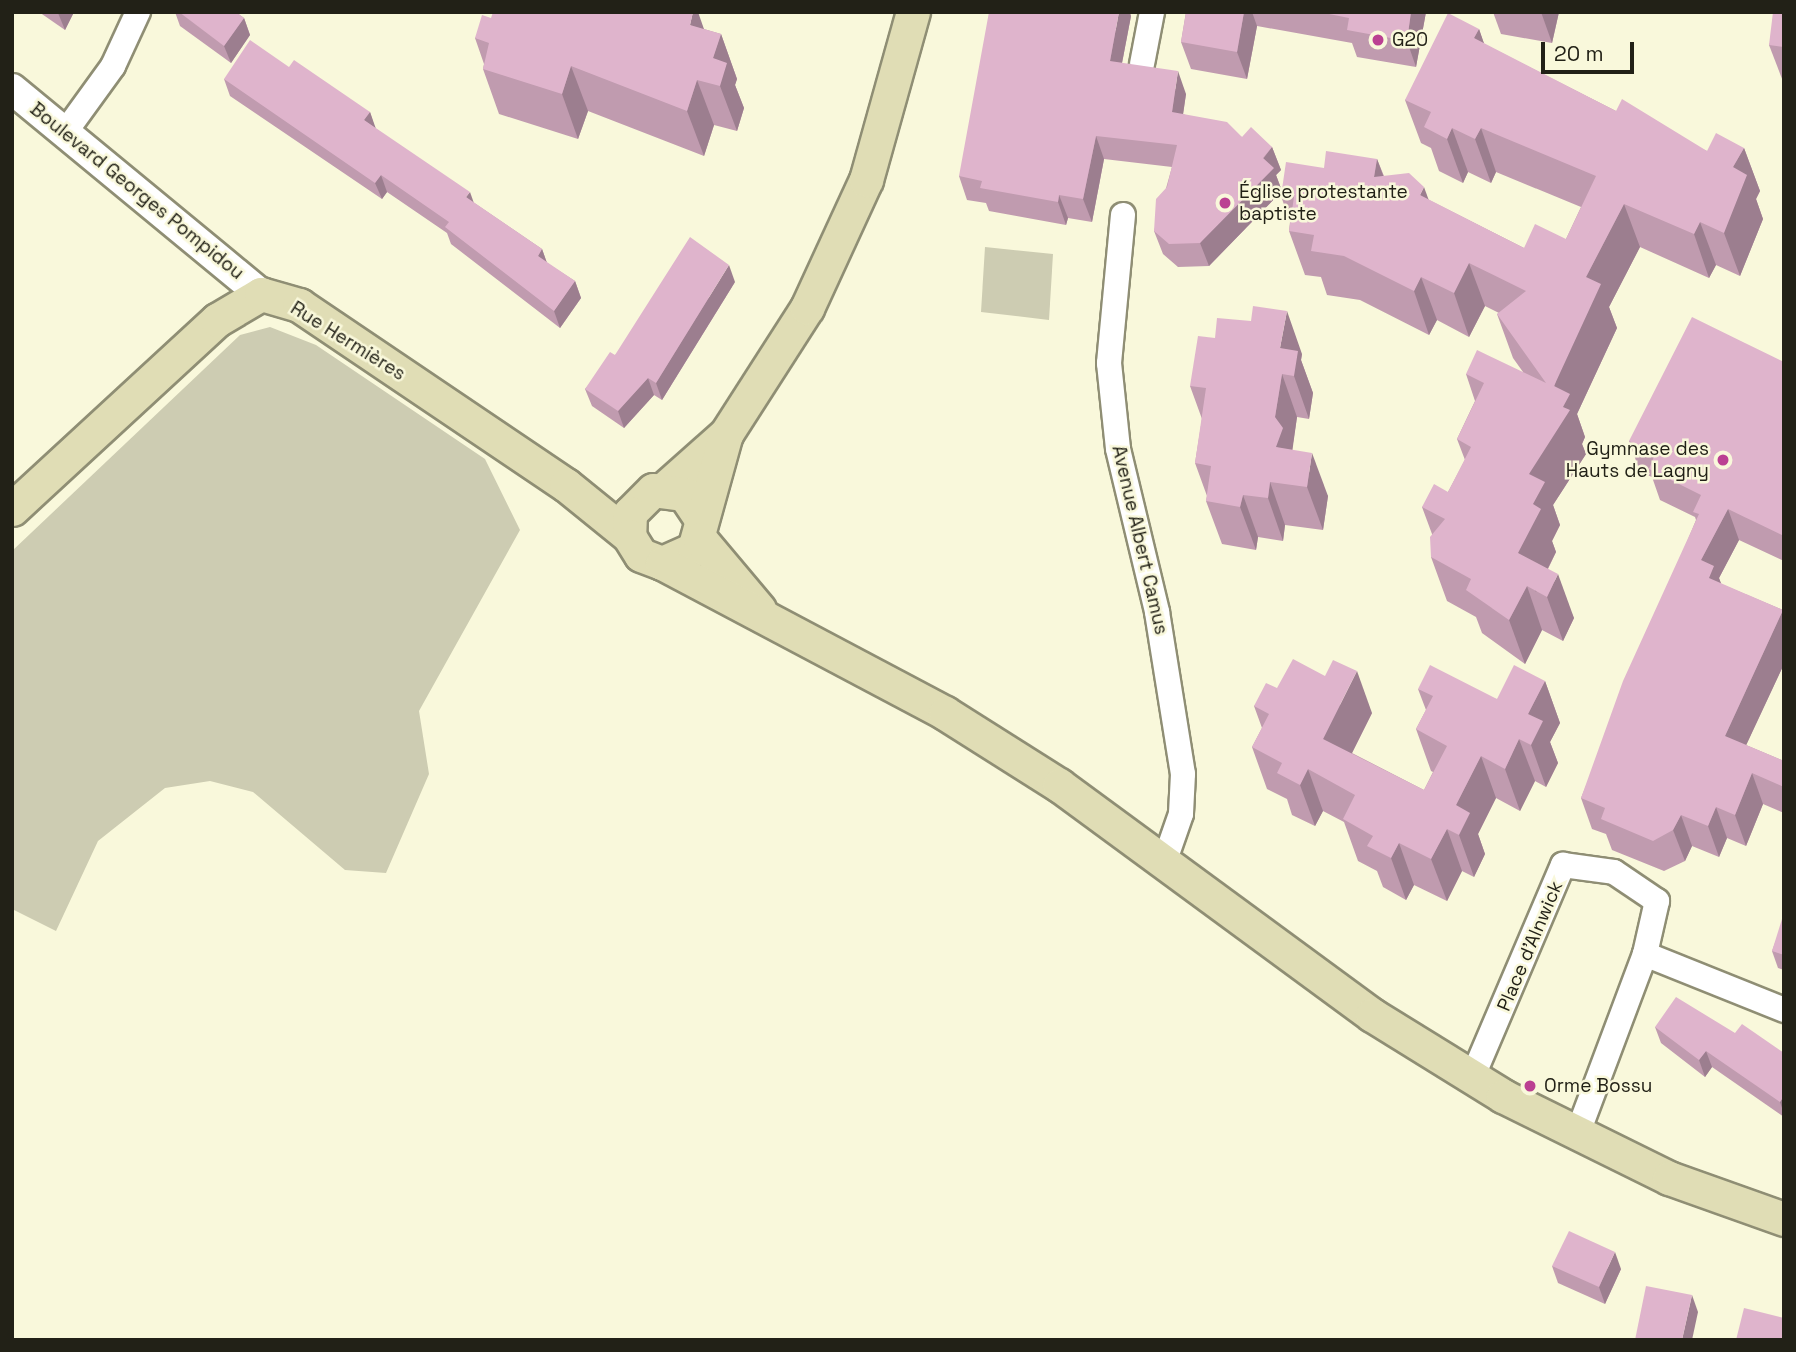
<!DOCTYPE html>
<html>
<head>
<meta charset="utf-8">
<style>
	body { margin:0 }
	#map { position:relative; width:1796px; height:1352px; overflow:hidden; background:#f9f8db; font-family:"Space Grotesk",sans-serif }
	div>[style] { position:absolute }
	.green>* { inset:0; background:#cdccb2 }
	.roads { filter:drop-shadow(2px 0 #8f8e74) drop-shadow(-2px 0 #8f8e74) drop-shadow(0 2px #8f8e74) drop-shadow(0 -2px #8f8e74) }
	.minor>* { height:24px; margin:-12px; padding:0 12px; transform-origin:12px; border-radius:12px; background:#fff }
	.tertiary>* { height:30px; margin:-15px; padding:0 15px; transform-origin:15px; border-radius:15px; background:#fff }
	.secondary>* { height:33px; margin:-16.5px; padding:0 16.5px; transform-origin:16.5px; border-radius:16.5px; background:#e0ddb5 }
	.wall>* { inset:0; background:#c09baf }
	.shaded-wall>* { inset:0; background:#9c7e8f }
	.building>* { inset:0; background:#dfb4cc }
	.dots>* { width:19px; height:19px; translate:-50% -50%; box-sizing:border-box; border:4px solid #f9f8db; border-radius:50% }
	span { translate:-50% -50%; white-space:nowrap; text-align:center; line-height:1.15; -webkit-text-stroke:5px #f9f8db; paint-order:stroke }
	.poi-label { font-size:19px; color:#222117 }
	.left { translate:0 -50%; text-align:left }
	.right { translate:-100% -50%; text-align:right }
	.street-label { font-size:19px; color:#222117 }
	.frame { position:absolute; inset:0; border:14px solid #222117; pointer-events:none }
	.scale { position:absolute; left:1541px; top:42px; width:93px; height:32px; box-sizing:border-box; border:4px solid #222117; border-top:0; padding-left:9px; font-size:21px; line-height:24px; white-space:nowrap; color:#222117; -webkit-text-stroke:5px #f9f8db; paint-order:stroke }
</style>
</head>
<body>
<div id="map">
	<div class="green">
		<i style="clip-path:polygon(985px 247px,1053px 254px,1049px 320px,981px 312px)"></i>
		<i style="clip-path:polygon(270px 327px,316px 345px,485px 459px,520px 530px,419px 711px,429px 774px,386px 873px,345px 870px,253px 792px,210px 781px,165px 788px,98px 841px,56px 931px,12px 909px,12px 551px,240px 335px)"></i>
	</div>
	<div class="roads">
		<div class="minor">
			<i style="left:1142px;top:64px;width:53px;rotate:-79.1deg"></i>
			<i style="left:66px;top:131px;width:80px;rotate:-54.1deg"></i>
			<i style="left:113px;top:66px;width:60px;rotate:-65.2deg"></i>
			<i style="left:1123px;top:215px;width:149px;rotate:95.4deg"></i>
			<i style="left:1109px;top:363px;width:86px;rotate:84deg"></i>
			<i style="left:1118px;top:449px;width:168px;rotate:76.5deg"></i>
			<i style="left:1157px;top:612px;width:164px;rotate:80.9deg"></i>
			<i style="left:1183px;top:774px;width:40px;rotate:92.9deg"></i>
			<i style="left:1181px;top:814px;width:49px;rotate:109.2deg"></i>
			<i style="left:1645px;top:954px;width:150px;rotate:21.9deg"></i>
			<i style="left:1472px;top:1078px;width:232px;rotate:-66.9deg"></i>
			<i style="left:1563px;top:865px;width:51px;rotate:7.8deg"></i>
			<i style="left:1614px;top:872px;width:52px;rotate:34deg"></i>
			<i style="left:1657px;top:901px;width:54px;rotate:102.8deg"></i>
			<i style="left:1645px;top:954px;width:193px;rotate:110.6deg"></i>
		</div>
		<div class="tertiary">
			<i style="left:12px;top:89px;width:323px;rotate:39.5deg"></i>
		</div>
		<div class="secondary">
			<i style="left:664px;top:489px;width:83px;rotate:-41.6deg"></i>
			<i style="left:726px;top:434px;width:150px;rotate:-57.3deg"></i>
			<i style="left:807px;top:308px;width:141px;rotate:-65.3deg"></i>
			<i style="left:866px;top:180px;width:174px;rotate:-74.4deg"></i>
			<i style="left:12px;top:509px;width:279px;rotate:-42.7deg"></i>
			<i style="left:217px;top:320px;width:51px;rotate:-30.6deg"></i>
			<i style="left:261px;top:294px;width:40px;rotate:16deg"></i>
			<i style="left:299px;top:305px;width:322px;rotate:34deg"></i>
			<i style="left:566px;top:485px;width:81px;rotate:39deg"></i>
			<i style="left:701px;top:519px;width:30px;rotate:-124deg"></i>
			<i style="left:684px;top:494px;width:31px;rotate:-173deg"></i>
			<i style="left:653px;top:490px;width:33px;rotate:135deg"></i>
			<i style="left:630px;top:513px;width:23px;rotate:92deg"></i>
			<i style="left:629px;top:536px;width:22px;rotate:58deg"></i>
			<i style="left:641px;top:555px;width:22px;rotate:21deg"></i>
			<i style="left:662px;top:563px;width:35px;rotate:-24deg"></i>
			<i style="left:694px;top:549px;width:119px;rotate:-74.5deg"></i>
			<i style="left:700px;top:539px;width:92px;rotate:49.9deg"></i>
			<i style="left:662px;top:563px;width:320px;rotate:27.9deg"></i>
			<i style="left:945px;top:713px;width:135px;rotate:32.3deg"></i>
			<i style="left:1059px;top:785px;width:388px;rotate:36.3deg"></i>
			<i style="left:1372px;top:1015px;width:154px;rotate:31.7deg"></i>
			<i style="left:1503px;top:1096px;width:185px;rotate:26.3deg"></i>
			<i style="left:1669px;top:1178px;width:122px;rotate:19.6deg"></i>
		</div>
	</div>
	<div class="wall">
		<i style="clip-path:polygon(39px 12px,74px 12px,65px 30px)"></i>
		<i style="clip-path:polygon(175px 12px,237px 12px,237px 13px,244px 18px,250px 35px,231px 63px,180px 26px)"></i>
		<i style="clip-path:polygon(1186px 12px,1426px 12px,1416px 67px,1357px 57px,1352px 43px,1257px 26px,1247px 79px,1191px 69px,1181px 42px)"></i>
		<i style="clip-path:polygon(1493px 12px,1559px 12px,1552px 43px,1501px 34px)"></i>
		<i style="clip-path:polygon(1784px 12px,1784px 84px,1769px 45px)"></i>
		<i style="clip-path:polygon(1131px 16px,1122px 63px,1186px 94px,1183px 114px,1242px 137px,1272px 147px,1281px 170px,1276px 175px,1282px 191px,1209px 266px,1178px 267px,1163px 254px,1154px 231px,1172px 167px,1104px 159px,1092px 222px,1068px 218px,1066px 225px,989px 211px,986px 203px,967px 200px,959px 176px)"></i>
		<i style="clip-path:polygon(491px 18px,704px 29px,721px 34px,737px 79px,735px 85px,744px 108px,737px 131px,714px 125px,704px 156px,588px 111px,578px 139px,499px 114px,483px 69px,484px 64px,475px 38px)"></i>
		<i style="clip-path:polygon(1479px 29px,1484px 44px,1616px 111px,1707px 151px,1744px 148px,1760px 191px,1756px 199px,1763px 219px,1740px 276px,1716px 265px,1709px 278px,1640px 247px,1609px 307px,1617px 328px,1577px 414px,1585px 437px,1582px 444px,1586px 454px,1553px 505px,1560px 525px,1552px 541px,1556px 552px,1548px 569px,1574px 618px,1563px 641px,1542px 630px,1525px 664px,1482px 633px,1476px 617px,1447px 601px,1431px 557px,1432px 534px,1422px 507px,1448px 492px,1465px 460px,1457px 439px,1475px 401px,1466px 374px,1523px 372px,1513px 358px,1497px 314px,1499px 313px,1485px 306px,1469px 337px,1437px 320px,1429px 335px,1360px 300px,1327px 295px,1321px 277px,1305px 275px,1289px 231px,1290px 222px,1281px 196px,1324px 168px,1377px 159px,1384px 176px,1429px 200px,1524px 248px,1566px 239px,1581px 207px,1496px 172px,1491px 183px,1468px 172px,1463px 183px,1439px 171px,1431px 148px,1421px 143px,1405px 100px)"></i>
		<i style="clip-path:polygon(224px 79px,370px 112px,375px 128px,473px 202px,542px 249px,547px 263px,575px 281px,581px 298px,560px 328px,451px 244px,447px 233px,387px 192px,382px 199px,230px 96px)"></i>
		<i style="clip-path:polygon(735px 282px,662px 400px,654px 395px,624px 428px,592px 406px,585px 389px,615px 355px)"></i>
		<i style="clip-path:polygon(1302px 354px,1301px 360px,1313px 393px,1309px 419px,1297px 417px,1292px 450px,1328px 496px,1323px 530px,1285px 525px,1283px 541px,1258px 537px,1256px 550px,1222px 544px,1206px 501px,1207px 496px,1195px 463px,1202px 419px,1190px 386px)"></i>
		<i style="clip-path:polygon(1784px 362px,1784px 561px,1739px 540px,1719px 578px,1721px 584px,1783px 610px,1784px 612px,1784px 664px,1746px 745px,1784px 761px,1784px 813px,1763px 804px,1746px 846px,1727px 838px,1719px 857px,1692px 846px,1685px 861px,1664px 871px,1612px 850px,1606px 834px,1592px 829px,1581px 798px,1696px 520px,1695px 517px,1660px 500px,1652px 477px,1640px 472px,1629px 441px)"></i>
		<i style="clip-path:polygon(1545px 681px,1560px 723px,1550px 742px,1558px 763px,1546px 787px,1535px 781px,1520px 811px,1496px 798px,1478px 834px,1485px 854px,1474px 877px,1462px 871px,1447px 901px,1414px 885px,1406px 900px,1383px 887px,1377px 871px,1358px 861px,1344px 822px,1323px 811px,1315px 826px,1292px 815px,1287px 799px,1267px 789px,1252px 747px,1262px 728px,1254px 706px,1277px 688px,1372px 713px,1352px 753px,1424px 790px,1433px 772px,1431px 771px,1416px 729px,1426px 710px,1418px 689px,1497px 699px)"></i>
		<i style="clip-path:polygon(1784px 919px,1784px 970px,1778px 968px,1772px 951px)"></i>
		<i style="clip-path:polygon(1655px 1027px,1735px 1033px,1784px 1053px,1784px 1117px,1712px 1067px,1705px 1077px,1661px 1043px)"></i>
		<i style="clip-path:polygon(1552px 1266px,1621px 1269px,1605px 1304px,1558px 1283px)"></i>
	</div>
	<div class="shaded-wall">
		<i style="clip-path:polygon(59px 12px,74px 12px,65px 30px,58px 13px)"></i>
		<i style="clip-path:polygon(693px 12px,698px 12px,711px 49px,690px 25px)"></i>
		<i style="clip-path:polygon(1119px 12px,1130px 12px,1131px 16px,1118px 84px,1110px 61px)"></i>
		<i style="clip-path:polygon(1244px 12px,1252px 12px,1257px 26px,1247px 79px,1237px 52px)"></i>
		<i style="clip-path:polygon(1411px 12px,1426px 12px,1416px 67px,1407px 41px)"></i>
		<i style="clip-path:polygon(1541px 12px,1559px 12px,1552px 43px)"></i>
		<i style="clip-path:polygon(244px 18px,250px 35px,231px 63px,224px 46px)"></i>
		<i style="clip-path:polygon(1479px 29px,1494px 72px,1474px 38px)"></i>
		<i style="clip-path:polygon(721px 34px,737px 79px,735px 85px,744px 108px,737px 131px,720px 86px,713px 58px)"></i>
		<i style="clip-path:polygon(571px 66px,588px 111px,578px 139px,562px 94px)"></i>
		<i style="clip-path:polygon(1178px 71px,1186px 94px,1180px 135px,1172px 112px)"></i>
		<i style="clip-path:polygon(697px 80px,714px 125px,704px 156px,687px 111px)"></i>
		<i style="clip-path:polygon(370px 112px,376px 129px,364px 120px)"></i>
		<i style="clip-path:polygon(1452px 128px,1468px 172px,1463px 183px,1447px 139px)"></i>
		<i style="clip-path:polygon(1481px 128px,1496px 172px,1491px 183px,1475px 139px)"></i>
		<i style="clip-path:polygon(1096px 136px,1104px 159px,1092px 222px,1083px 199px)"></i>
		<i style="clip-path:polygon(1272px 147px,1281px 170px,1276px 175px,1282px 191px,1209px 266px,1200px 243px)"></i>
		<i style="clip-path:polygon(1744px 148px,1760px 191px,1756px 199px,1763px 219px,1740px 276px,1724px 233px,1733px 167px)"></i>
		<i style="clip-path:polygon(1377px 159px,1393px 202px,1374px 177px)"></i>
		<i style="clip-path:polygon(381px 175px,387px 192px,382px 199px,375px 183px)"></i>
		<i style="clip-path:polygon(1424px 187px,1440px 231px,1420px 195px)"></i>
		<i style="clip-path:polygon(470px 192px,476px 209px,466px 197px)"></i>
		<i style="clip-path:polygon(1059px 195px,1068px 218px,1066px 225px,1058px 202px)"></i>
		<i style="clip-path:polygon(1624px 204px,1640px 247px,1609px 307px,1617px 328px,1577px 414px,1585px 437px,1582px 444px,1586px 454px,1553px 505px,1560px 525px,1552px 541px,1556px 552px,1536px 592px,1518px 553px,1529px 474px,1586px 277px)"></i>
		<i style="clip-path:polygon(1700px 222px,1716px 265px,1709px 278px,1694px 234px)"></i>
		<i style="clip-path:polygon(542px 249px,548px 266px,538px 256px)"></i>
		<i style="clip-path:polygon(1469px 263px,1485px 306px,1469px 337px,1454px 293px)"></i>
		<i style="clip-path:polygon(729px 265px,735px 282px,662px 400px,656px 383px)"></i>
		<i style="clip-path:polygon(1421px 277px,1437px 320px,1429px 335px,1414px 291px)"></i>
		<i style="clip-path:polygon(575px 281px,581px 298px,560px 328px,554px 311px)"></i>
		<i style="clip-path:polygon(1287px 311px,1302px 354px,1301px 360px,1313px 393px,1309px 419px,1294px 376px,1280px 348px)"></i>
		<i style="clip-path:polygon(1282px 374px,1297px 417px,1292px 453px,1276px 447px,1275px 417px)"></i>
		<i style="clip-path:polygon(648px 378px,654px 395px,624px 428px,618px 411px)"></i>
		<i style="clip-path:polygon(1312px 453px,1328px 496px,1323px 530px,1307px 487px)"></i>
		<i style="clip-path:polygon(1270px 482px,1285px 525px,1283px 541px,1268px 498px)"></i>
		<i style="clip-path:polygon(1243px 495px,1258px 537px,1256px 550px,1240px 507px)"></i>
		<i style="clip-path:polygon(1728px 509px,1739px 540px,1719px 578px,1726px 596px,1713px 589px,1701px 560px)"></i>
		<i style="clip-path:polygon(1558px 574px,1574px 618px,1563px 641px,1547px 597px)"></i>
		<i style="clip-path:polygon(1527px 586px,1542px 630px,1525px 664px,1509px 620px)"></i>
		<i style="clip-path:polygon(1783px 610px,1784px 664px,1736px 767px,1725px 736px)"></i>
		<i style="clip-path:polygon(1357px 671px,1372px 713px,1338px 781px,1323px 739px)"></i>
		<i style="clip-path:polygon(1545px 681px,1560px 723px,1550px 742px,1558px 763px,1546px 787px,1531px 745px,1528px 714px)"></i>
		<i style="clip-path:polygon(1519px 739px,1535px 781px,1520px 811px,1505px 769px)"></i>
		<i style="clip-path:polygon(1481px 756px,1496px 798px,1478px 834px,1485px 854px,1474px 877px,1459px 835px,1456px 805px)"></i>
		<i style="clip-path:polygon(1308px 769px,1323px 811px,1315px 826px,1300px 785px)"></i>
		<i style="clip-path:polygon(1752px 773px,1763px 804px,1746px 846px,1735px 815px)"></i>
		<i style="clip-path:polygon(1716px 807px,1727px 838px,1719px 857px,1708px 826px)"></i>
		<i style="clip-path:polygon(1681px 815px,1692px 846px,1685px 861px,1673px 830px)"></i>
		<i style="clip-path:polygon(1447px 829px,1462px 871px,1447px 901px,1431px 859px)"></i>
		<i style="clip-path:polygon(1399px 843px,1414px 885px,1406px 900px,1391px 858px)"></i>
		<i style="clip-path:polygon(1706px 1051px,1712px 1067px,1705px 1077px,1699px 1060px)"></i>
		<i style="clip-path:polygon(1784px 1096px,1784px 1114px,1780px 1102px)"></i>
		<i style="clip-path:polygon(1615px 1252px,1621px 1269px,1605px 1304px,1599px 1287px)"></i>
		<i style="clip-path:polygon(1692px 1295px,1698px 1312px,1692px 1340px,1682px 1340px)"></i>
	</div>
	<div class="building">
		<i style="clip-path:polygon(179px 12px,236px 12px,244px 18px,224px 46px)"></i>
		<i style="clip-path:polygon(493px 12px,693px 12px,690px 25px,721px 34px,713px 58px,727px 63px,720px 86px,697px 80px,687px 111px,571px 66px,562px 94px,483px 69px,489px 43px,475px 38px,482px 15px,491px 18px)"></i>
		<i style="clip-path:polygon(989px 12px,1119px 12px,1110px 61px,1178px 71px,1172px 112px,1227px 122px,1242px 137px,1251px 127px,1272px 147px,1263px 158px,1274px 168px,1200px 243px,1169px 244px,1154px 231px,1156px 199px,1167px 187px,1177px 145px,1096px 136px,1083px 199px,1059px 195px,1058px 202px,980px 188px,982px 181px,959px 176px)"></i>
		<i style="clip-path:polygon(1186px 12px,1244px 12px,1237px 52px,1181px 42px)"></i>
		<i style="clip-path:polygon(1319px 12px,1411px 12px,1407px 41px,1347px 30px,1349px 18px)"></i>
		<i style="clip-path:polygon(1773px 12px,1784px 12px,1784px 47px,1769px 45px)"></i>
		<i style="clip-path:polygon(1448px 13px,1479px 29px,1474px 38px,1616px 111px,1622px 99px,1707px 151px,1716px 133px,1744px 148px,1733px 167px,1747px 175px,1724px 233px,1700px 222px,1694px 234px,1624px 204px,1586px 277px,1601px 284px,1554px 386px,1570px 394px,1563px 407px,1570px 410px,1529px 474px,1545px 482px,1533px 504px,1541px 509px,1518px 553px,1558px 574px,1547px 597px,1527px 586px,1509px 620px,1466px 590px,1471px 579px,1431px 557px,1430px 537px,1445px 519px,1422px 507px,1434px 484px,1448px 492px,1471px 447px,1457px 439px,1484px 383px,1466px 374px,1477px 350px,1546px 383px,1497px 314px,1526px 291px,1469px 263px,1454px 293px,1421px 277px,1414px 291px,1344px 256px,1311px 251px,1314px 235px,1289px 231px,1294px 197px,1281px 196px,1286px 162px,1324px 168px,1326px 151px,1377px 159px,1374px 177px,1409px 173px,1424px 187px,1420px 195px,1524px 248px,1535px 224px,1566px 239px,1596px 176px,1481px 128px,1475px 139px,1452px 128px,1447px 139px,1424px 127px,1431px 112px,1405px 100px)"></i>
		<i style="clip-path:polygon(250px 40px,289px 67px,294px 60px,370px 112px,364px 120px,470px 192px,466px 197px,542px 249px,538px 256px,575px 281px,554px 311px,445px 227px,449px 222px,381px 175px,375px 183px,224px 79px)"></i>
		<i style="clip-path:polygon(690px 237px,729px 265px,656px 383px,648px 378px,618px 411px,585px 389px,610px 352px,615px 355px)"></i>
		<i style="clip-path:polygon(1253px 306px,1287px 311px,1280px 348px,1298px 351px,1294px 376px,1282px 374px,1275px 417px,1283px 428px,1276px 447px,1312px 453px,1307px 487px,1270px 482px,1268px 498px,1243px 495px,1240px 507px,1206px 501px,1211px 466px,1195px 463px,1206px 388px,1190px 386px,1198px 336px,1215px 338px,1217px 318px,1251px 321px)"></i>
		<i style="clip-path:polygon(1692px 317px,1784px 362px,1784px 536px,1728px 509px,1701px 560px,1714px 566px,1709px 578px,1783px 610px,1725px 736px,1784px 761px,1784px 787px,1752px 773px,1735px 815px,1716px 807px,1708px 826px,1681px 815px,1673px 830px,1653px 841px,1601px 819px,1605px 808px,1581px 798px,1623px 681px,1699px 514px,1693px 512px,1701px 495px,1649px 469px,1655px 454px,1629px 441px)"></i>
		<i style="clip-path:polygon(1293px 659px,1325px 676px,1333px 660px,1357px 671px,1323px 739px,1424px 790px,1447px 746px,1416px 729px,1433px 696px,1418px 689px,1430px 665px,1497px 699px,1514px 665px,1545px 681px,1528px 714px,1543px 721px,1531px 745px,1519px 739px,1505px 769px,1481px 756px,1456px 805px,1470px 813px,1459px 835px,1447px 829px,1431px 859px,1399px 843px,1391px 858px,1367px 846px,1373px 836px,1343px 819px,1355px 795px,1308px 769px,1300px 785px,1277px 773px,1282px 763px,1252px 747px,1269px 714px,1254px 706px,1266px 683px,1277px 688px)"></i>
		<i style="clip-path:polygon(1782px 919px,1784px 919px,1784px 955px,1772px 951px)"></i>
		<i style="clip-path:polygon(1676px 997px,1735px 1033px,1742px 1024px,1784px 1053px,1784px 1096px,1780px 1102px,1706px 1051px,1699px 1060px,1655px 1027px)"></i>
		<i style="clip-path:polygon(1569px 1231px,1615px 1252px,1599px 1287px,1552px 1266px)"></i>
		<i style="clip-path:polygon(1646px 1286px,1692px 1295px,1682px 1340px,1635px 1340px)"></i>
		<i style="clip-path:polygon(1744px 1308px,1784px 1318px,1784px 1340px,1736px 1340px)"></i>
	</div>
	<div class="dots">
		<i style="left:1378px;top:40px;background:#bb4092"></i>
		<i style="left:1225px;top:203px;background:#bb4092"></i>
		<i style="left:1723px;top:460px;background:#bb4092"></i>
		<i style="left:1530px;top:1086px;background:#bb4092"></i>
	</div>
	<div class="poi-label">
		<span class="left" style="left:1392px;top:40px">G20</span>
		<span class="left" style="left:1239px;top:203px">Église protestante<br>baptiste</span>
		<span class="right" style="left:1709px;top:460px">Gymnase des<br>Hauts de Lagny</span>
		<span class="left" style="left:1544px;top:1086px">Orme Bossu</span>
	</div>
	<div class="street-label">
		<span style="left:137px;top:191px;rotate:39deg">Boulevard Georges Pompidou</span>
		<span style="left:348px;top:341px;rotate:32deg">Rue Hermières</span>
		<span style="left:1140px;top:540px;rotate:77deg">Avenue Albert Camus</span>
		<span style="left:1530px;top:946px;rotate:-67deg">Place d'Alnwick</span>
	</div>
	<div class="frame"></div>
	<div class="scale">20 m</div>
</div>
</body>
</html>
